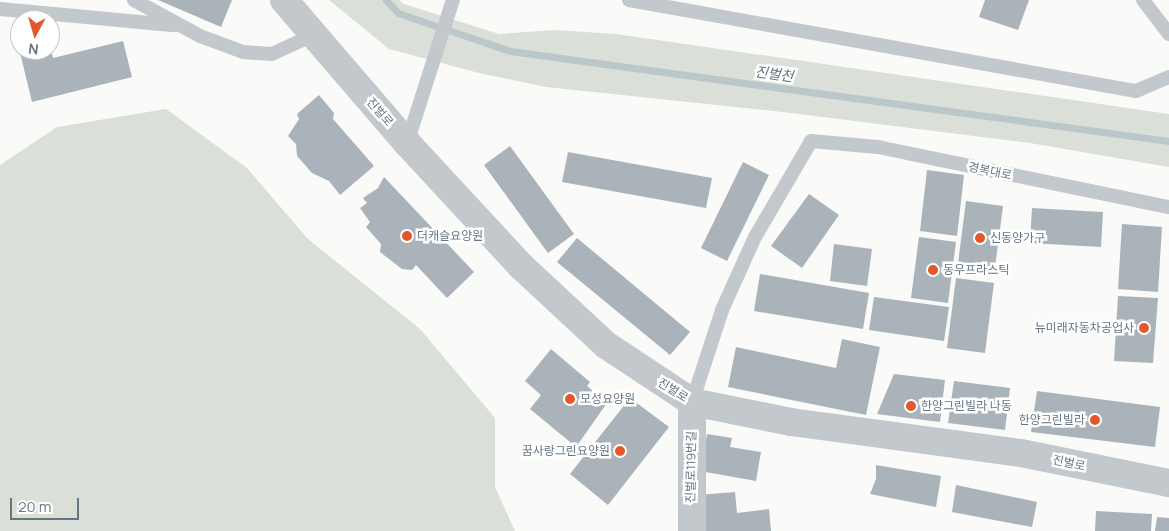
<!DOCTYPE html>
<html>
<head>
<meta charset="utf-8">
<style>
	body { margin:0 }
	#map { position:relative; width:1169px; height:531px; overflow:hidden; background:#fafaf8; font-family:Manrope,"Noto Sans KR",sans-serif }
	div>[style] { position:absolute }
	.green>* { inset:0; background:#dadfd7 }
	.stream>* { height:7px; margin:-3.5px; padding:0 3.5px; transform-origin:3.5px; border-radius:3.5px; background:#bbc7cb }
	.building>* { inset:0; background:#aab3b9 }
	.service>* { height:14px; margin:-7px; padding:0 7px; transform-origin:7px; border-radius:7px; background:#c3c8cc }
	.minor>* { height:28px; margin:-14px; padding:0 14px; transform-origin:14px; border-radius:14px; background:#c3c8cc }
	.dots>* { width:14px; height:14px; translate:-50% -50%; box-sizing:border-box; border:2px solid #fff; border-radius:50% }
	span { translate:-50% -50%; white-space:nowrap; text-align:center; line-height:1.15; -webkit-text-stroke:5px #fff; paint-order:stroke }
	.street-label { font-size:12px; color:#657683 }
	.poi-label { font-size:12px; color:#657683 }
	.left { translate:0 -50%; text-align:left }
	.right { translate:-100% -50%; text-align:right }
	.water-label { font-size:14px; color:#60757c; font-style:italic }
	.north { position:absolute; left:10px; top:10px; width:50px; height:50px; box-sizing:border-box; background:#fff; border:1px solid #c1c8cd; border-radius:50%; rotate:186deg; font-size:14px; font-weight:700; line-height:20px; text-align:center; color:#657683 }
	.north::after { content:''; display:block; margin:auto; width:18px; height:22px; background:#e4572e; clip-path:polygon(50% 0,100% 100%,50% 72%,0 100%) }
	.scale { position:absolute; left:10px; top:498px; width:69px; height:22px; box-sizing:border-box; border:2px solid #657683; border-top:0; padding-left:6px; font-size:15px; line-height:18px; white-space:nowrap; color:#657683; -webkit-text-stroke:4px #fff; paint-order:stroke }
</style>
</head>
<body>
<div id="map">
	<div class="green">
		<i style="clip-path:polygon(329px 0,399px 0,404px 4px,499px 34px,554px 30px,616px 34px,1169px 114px,1169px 167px,1030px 143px,783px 112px,546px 87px,479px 73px,389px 49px)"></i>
		<i style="clip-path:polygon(166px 109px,247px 168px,308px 239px,420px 329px,495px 418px,495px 487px,515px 531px,0 531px,0 165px,57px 127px)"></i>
	</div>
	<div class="stream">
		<i style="left:386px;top:0;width:18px;rotate:47deg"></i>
		<i style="left:398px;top:13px;width:118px;rotate:18.7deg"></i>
		<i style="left:510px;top:51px;width:665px;rotate:7.78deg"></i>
	</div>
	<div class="building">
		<i style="clip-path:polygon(158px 0,232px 0,221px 27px)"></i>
		<i style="clip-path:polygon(985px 0,1029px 0,1018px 30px,979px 17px)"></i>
		<i style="clip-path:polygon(20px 39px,20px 50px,51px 50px,53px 58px,123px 41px,132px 77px,32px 102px,17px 40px)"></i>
		<i style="clip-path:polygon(319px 95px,334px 113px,333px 119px,374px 166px,340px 195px,329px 181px,312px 173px,297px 156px,296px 144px,288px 136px,299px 119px,297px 114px)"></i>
		<i style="clip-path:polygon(510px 146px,574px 234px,548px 253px,484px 165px)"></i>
		<i style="clip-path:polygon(568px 152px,712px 178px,706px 208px,562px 182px)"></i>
		<i style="clip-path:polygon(743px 162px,769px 175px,727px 261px,701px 248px)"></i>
		<i style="clip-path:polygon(927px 170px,964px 175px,957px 236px,920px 231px)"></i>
		<i style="clip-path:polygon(384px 177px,474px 272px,447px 298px,416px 265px,412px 270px,402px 269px,380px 252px,381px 244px,366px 227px,370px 222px,360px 208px,367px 203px,363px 198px,378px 188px)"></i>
		<i style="clip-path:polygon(809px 194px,839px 215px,802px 268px,771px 246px)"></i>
		<i style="clip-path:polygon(966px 201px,1003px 206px,994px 275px,957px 271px)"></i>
		<i style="clip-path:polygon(1032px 208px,1103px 212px,1101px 247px,1030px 243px)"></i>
		<i style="clip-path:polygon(1122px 224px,1162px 227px,1158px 292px,1118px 289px)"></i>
		<i style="clip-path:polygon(919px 237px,956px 242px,948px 303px,911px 298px)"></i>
		<i style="clip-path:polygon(577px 238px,690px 332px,670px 355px,557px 262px)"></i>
		<i style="clip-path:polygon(834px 244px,872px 249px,867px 286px,830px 281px)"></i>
		<i style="clip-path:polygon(760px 274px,869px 293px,863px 329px,754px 311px)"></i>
		<i style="clip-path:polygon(956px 278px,994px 283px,985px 353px,947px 348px)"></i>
		<i style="clip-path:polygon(1118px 296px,1158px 298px,1153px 363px,1114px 361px)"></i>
		<i style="clip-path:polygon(874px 297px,949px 307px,944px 341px,869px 330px)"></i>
		<i style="clip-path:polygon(842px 339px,880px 347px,866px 415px,728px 387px,736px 347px,836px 368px)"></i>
		<i style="clip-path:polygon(551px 349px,590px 382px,587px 386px,607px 403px,576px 447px,530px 409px,541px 395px,525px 381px)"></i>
		<i style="clip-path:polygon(894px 374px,945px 380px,940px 422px,877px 414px)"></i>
		<i style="clip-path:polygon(954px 381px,1010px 388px,1005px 430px,948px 423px)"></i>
		<i style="clip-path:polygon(1037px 391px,1160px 407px,1155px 447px,1031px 432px)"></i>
		<i style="clip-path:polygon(630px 398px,669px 427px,608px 505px,570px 474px)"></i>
		<i style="clip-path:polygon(707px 434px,732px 438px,730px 447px,761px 452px,756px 481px,700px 471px)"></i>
		<i style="clip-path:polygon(876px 465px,941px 476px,936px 507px,870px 494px,876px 479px)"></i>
		<i style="clip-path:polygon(956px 485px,1037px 502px,1032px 527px,952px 512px)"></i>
		<i style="clip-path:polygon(735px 492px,737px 513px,769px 509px,771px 531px,702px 531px,698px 495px)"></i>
		<i style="clip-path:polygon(1096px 511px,1152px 514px,1151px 531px,1095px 531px)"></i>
		<i style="clip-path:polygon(1157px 517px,1169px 518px,1169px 531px,1155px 531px)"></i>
	</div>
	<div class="service">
		<i style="left:134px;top:0;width:75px;rotate:28.6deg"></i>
		<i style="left:200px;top:36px;width:46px;rotate:20.4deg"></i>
		<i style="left:243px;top:52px;width:29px;rotate:4deg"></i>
		<i style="left:272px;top:54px;width:45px;rotate:-24.9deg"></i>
		<i style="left:629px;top:0;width:515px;rotate:10.18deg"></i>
		<i style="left:1136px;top:91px;width:36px;rotate:-23deg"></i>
		<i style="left:1143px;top:0;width:43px;rotate:52.6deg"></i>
		<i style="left:0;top:9px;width:175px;rotate:5.3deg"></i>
		<i style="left:407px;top:143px;width:150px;rotate:-72.2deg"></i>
		<i style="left:692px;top:402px;width:97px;rotate:-71.9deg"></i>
		<i style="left:722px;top:310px;width:80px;rotate:-65.7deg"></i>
		<i style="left:755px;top:237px;width:111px;rotate:-59.7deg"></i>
		<i style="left:811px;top:141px;width:67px;rotate:5.1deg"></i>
		<i style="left:878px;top:147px;width:297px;rotate:11.7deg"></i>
	</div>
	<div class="minor">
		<i style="left:284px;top:0;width:189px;rotate:49.3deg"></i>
		<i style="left:407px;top:143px;width:168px;rotate:47.2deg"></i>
		<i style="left:521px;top:266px;width:116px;rotate:42.9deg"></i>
		<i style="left:606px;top:345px;width:103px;rotate:33.5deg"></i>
		<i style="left:692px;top:402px;width:101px;rotate:11.4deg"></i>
		<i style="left:791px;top:422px;width:232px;rotate:7.7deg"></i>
		<i style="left:1021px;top:453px;width:151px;rotate:11.5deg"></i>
		<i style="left:692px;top:402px;width:129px;rotate:90deg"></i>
	</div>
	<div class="dots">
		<i style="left:407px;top:236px;background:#e4572e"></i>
		<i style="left:980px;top:238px;background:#e4572e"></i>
		<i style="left:933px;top:270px;background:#e4572e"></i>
		<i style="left:1144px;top:328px;background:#e4572e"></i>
		<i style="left:570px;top:399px;background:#e4572e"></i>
		<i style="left:911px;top:406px;background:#e4572e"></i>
		<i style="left:1095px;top:420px;background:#e4572e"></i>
		<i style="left:620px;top:451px;background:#e4572e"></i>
	</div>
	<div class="street-label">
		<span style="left:380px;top:112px;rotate:49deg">진벌로</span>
		<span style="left:990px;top:171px;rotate:12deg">경복대로</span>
		<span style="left:673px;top:390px;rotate:32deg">진벌로</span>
		<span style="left:1069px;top:463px;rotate:12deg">진벌로</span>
		<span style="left:691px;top:467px;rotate:-89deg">진벌로119번길</span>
	</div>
	<div class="poi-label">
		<span class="left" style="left:417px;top:236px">더캐슬요양원</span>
		<span class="left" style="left:990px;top:238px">신동양가구</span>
		<span class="left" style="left:943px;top:270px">동우프라스틱</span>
		<span class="right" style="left:1134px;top:328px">뉴미래자동차공업사</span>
		<span class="left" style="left:580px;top:399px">모성요양원</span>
		<span class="left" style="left:921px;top:406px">한양그린빌라 나동</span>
		<span class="right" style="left:1085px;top:420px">한양그린빌라</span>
		<span class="right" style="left:610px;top:451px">꿈사랑그린요양원</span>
	</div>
	<div class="water-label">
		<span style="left:774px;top:74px;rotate:8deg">진벌천</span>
	</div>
	<div class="north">N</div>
	<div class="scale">20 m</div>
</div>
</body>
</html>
